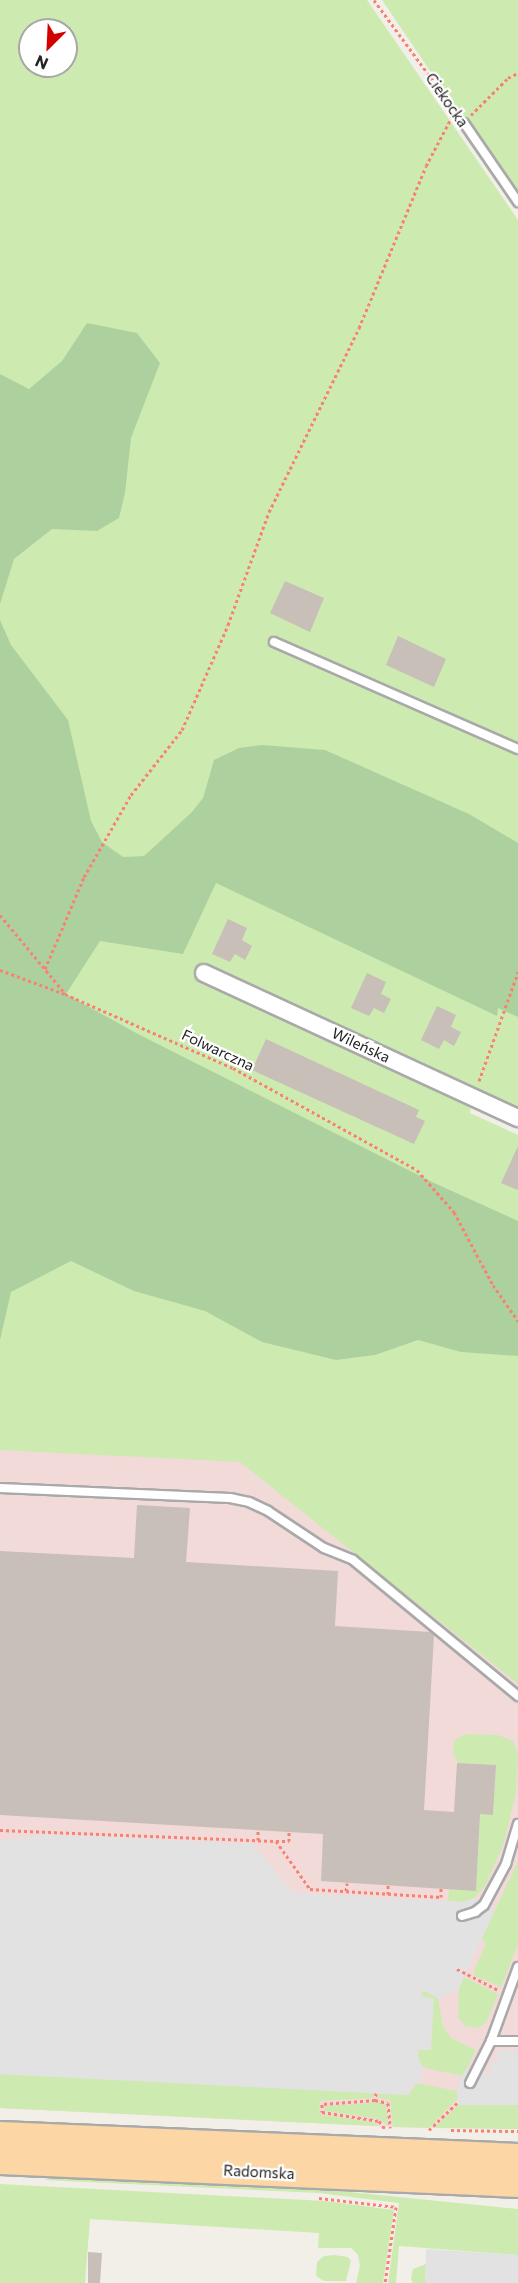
<!DOCTYPE html>
<html>
<head>
<meta charset="utf-8">
<style>
	body { margin:0 }
	#map { position:relative; width:518px; height:2283px; overflow:hidden; background:#f2efe9; font-family:Commissioner,sans-serif }
	div>[style] { position:absolute }
	.commercial>* { inset:0; background:#f2dad9 }
	.grass>* { inset:0; background:#cdebb0 }
	.forest>* { inset:0; background:#add19e }
	.parking>* { inset:0; background:#e2e2e2 }
	.building>* { inset:0; background:#c7bfb8 }
	.path>* { height:3px; margin-top:-1.5px; transform-origin:0; background:repeating-linear-gradient(90deg,#fa8072 0 3px,transparent 0 6px) }
	.roads { filter:drop-shadow(2px 0 #a9a9a9) drop-shadow(-2px 0 #a9a9a9) drop-shadow(0 2px #a9a9a9) drop-shadow(0 -2px #a9a9a9) }
	.service>* { height:8px; margin:-4px; padding:0 4px; transform-origin:4px; border-radius:4px; background:#fff }
	.minor>* { height:16px; margin:-8px; padding:0 8px; transform-origin:8px; border-radius:8px; background:#fff }
	.primary>* { height:27px; margin:-13.5px; padding:0 13.5px; transform-origin:13.5px; border-radius:13.5px; background:#fcd6a4 }
	span { translate:-50% -50%; white-space:nowrap; text-align:center; line-height:1.15; -webkit-text-stroke:4.5px #fff; paint-order:stroke }
	.street-label { font-size:15px; color:#222 }
	.north { position:absolute; left:18px; top:18px; width:60px; height:60px; box-sizing:border-box; background:#fff; border:2px solid #a7a7a7; border-radius:50%; rotate:204deg; font-size:16px; font-weight:700; line-height:24px; text-align:center; color:#222 }
	.north::after { content:''; display:block; margin:auto; width:21px; height:27px; background:#d40000; clip-path:polygon(50% 0,100% 100%,50% 72%,0 100%) }
</style>
</head>
<body>
<div id="map">
	<div class="commercial">
		<i style="clip-path:polygon(0 1411px,223px 1426px,518px 1651px,518px 2129px,393px 2127px,0 2108px)"></i>
	</div>
	<div class="grass">
		<i style="clip-path:polygon(evenodd,0 0,367px 0,518px 220px,518px 1108px,474px 1088px,470px 1113px,518px 1135px,518px 1684px,240px 1462px,0 1450px,0 0,30px 30px,66px 30px,66px 66px,30px 66px,30px 30px)"></i>
		<i style="clip-path:polygon(382px 0,518px 0,518px 196px,460px 115px)"></i>
		<i style="clip-path:polygon(465px 1734px,498px 1735px,513px 1741px,518px 1754px,516px 1793px,503px 1846px,485px 1886px,474px 1898px,464px 1902px,448px 1901px,449px 1889px,476px 1890px,480px 1814px,493px 1814px,496px 1765px,458px 1763px,453px 1753px,453px 1745px,455px 1740px)"></i>
		<i style="clip-path:polygon(518px 1861px,518px 1945px,501px 1987px,475px 1976px,474px 1970px,486px 1944px,482px 1938px)"></i>
		<i style="clip-path:polygon(464px 1977px,498px 1994px,487px 2021px,479px 2028px,465px 2026px,458px 2017px,459px 1988px)"></i>
		<i style="clip-path:polygon(425px 1991px,438px 1999px,443px 2026px,451px 2038px,476px 2050px,463px 2076px,425px 2068px,419px 2062px,418px 2050px,430px 2050px,433px 1998px,422px 1997px,421px 1992px)"></i>
		<i style="clip-path:polygon(0 2074px,374px 2093px,373px 2098px,320px 2101px,319px 2114px,377px 2123px,376px 2126px,0 2108px)"></i>
		<i style="clip-path:polygon(417px 2083px,457px 2091px,458px 2098px,429px 2128px,393px 2127px,390px 2100px,378px 2098px,378px 2093px,408px 2095px)"></i>
		<i style="clip-path:polygon(378px 2102px,386px 2104px,388px 2126px,379px 2119px,324px 2111px,325px 2106px)"></i>
		<i style="clip-path:polygon(458px 2105px,518px 2105px,518px 2129px,434px 2128px)"></i>
		<i style="clip-path:polygon(83px 2173px,260px 2183px,518px 2209px,518px 2255px,399px 2246px,396px 2283px,388px 2283px,399px 2203px,319px 2193px,44px 2180px)"></i>
		<i style="clip-path:polygon(0 2184px,325px 2201px,394px 2210px,383px 2283px,356px 2283px,360px 2266px,358px 2255px,351px 2248px,318px 2248px,319px 2233px,90px 2219px,85px 2283px,0 2283px)"></i>
		<i style="clip-path:polygon(334px 2255px,348px 2257px,351px 2261px,346px 2281px,324px 2281px,316px 2276px,317px 2262px,324px 2256px)"></i>
		<i style="clip-path:polygon(426px 2264px,425px 2283px,413px 2283px,411px 2279px,413px 2269px)"></i>
	</div>
	<div class="forest">
		<i style="clip-path:polygon(87px 323px,137px 333px,160px 363px,131px 438px,125px 493px,119px 518px,97px 531px,52px 529px,14px 559px,0 604px,0 374px,29px 389px,62px 361px)"></i>
		<i style="clip-path:polygon(0 620px,11px 645px,68px 720px,91px 821px,102px 842px,123px 857px,144px 856px,192px 812px,203px 798px,214px 760px,239px 748px,262px 745px,325px 750px,469px 814px,518px 843px,518px 1017px,498px 1008px,497px 1016px,216px 883px,183px 954px,100px 941px,66px 994px,138px 1034px,432px 1182px,518px 1221px,518px 1356px,461px 1352px,418px 1340px,375px 1355px,336px 1360px,262px 1342px,205px 1311px,134px 1291px,71px 1261px,11px 1292px,0 1340px)"></i>
	</div>
	<div class="parking">
		<i style="clip-path:polygon(46px 1834px,253px 1844px,293px 1893px,464px 1902px,474px 1898px,494px 1912px,459px 1988px,438px 1999px,429px 1992px,421px 1992px,423px 1997px,434px 1998px,431px 2050px,418px 2050px,418px 2059px,423px 2067px,420px 2084px,413px 2085px,408px 2095px,0 2074px,0 1841px)"></i>
		<i style="clip-path:polygon(498px 2050px,518px 2050px,518px 2105px,458px 2105px,457px 2091px,462px 2076px,467px 2069px,484px 2071px,491px 2076px,491px 2062px,497px 2063px)"></i>
		<i style="clip-path:polygon(426px 2249px,518px 2255px,518px 2283px,425px 2283px)"></i>
	</div>
	<div class="building">
		<i style="clip-path:polygon(285px 581px,324px 598px,310px 632px,270px 613px)"></i>
		<i style="clip-path:polygon(398px 636px,446px 659px,434px 687px,386px 665px)"></i>
		<i style="clip-path:polygon(228px 919px,247px 928px,242px 940px,252px 946px,245px 960px,235px 954px,230px 962px,212px 954px)"></i>
		<i style="clip-path:polygon(367px 973px,386px 982px,381px 994px,391px 999px,384px 1013px,374px 1008px,369px 1016px,351px 1008px)"></i>
		<i style="clip-path:polygon(437px 1006px,456px 1015px,451px 1027px,461px 1032px,454px 1046px,444px 1040px,439px 1049px,421px 1040px)"></i>
		<i style="clip-path:polygon(266px 1039px,419px 1110px,416px 1117px,425px 1121px,414px 1144px,252px 1070px)"></i>
		<i style="clip-path:polygon(518px 1146px,518px 1190px,501px 1183px)"></i>
		<i style="clip-path:polygon(137px 1505px,190px 1508px,186px 1562px,338px 1571px,335px 1626px,430px 1632px,434px 1635px,424px 1810px,454px 1812px,457px 1763px,496px 1765px,493px 1815px,480px 1814px,476px 1891px,321px 1881px,323px 1834px,0 1815px,0 1551px,134px 1558px)"></i>
		<i style="clip-path:polygon(88px 2252px,102px 2253px,100px 2283px,88px 2283px)"></i>
	</div>
	<div class="path">
		<i style="left:374px;top:0;width:139px;rotate:53.8deg"></i>
		<i style="left:471px;top:115px;width:52px;rotate:-45deg"></i>
		<i style="left:508px;top:78px;width:11px;rotate:-27deg"></i>
		<i style="left:0;top:915px;width:100px;rotate:50.3deg"></i>
		<i style="left:45px;top:969px;width:100px;rotate:-67deg"></i>
		<i style="left:84px;top:877px;width:95px;rotate:-60.2deg"></i>
		<i style="left:131px;top:795px;width:83px;rotate:-51.9deg"></i>
		<i style="left:182px;top:730px;width:115px;rotate:-66.3deg"></i>
		<i style="left:228px;top:625px;width:120px;rotate:-70.1deg"></i>
		<i style="left:269px;top:512px;width:205px;rotate:-63.9deg"></i>
		<i style="left:359px;top:328px;width:175px;rotate:-67.5deg"></i>
		<i style="left:426px;top:166px;width:62px;rotate:-62.2deg"></i>
		<i style="left:0;top:970px;width:69px;rotate:20.3deg"></i>
		<i style="left:65px;top:994px;width:184px;rotate:23.8deg"></i>
		<i style="left:233px;top:1068px;width:210px;rotate:29deg"></i>
		<i style="left:417px;top:1170px;width:56px;rotate:48.6deg"></i>
		<i style="left:454px;top:1212px;width:83px;rotate:61.9deg"></i>
		<i style="left:493px;top:1285px;width:44px;rotate:55.2deg"></i>
		<i style="left:479px;top:1081px;width:116px;rotate:-70.3deg"></i>
		<i style="left:0;top:1830px;width:276px;rotate:2.3deg"></i>
		<i style="left:276px;top:1841px;width:59px;rotate:54.7deg"></i>
		<i style="left:310px;top:1889px;width:131px;rotate:3.5deg"></i>
		<i style="left:441px;top:1897px;width:9px;rotate:-90deg"></i>
		<i style="left:258px;top:1840px;width:9px;rotate:-90deg"></i>
		<i style="left:276px;top:1841px;width:13px"></i>
		<i style="left:289px;top:1841px;width:9px;rotate:-90deg"></i>
		<i style="left:346px;top:1891px;width:8px;rotate:-83deg"></i>
		<i style="left:388px;top:1894px;width:9px;rotate:-90deg"></i>
		<i style="left:457px;top:1969px;width:46px;rotate:27.1deg"></i>
		<i style="left:376px;top:2093px;width:7px;rotate:98deg"></i>
		<i style="left:375px;top:2100px;width:13px;rotate:13deg"></i>
		<i style="left:388px;top:2103px;width:25px;rotate:85deg"></i>
		<i style="left:375px;top:2100px;width:53px;rotate:175.7deg"></i>
		<i style="left:322px;top:2104px;width:8px;rotate:90deg"></i>
		<i style="left:322px;top:2112px;width:58px;rotate:9deg"></i>
		<i style="left:379px;top:2121px;width:10px;rotate:53deg"></i>
		<i style="left:429px;top:2130px;width:40px;rotate:-44deg"></i>
		<i style="left:451px;top:2130px;width:67px;rotate:0.9deg"></i>
		<i style="left:319px;top:2198px;width:78px;rotate:6.7deg"></i>
		<i style="left:396px;top:2207px;width:77px;rotate:98.2deg"></i>
	</div>
	<div class="roads">
		<div class="service">
			<i style="left:464px;top:123px;width:96px;rotate:55.6deg"></i>
			<i style="left:274px;top:642px;width:266px;rotate:23.7deg"></i>
			<i style="left:0;top:1488px;width:230px;rotate:2.5deg"></i>
			<i style="left:230px;top:1498px;width:19px;rotate:12deg"></i>
			<i style="left:249px;top:1502px;width:21px;rotate:25deg"></i>
			<i style="left:268px;top:1511px;width:67px;rotate:33.5deg"></i>
			<i style="left:324px;top:1548px;width:31px;rotate:22deg"></i>
			<i style="left:353px;top:1560px;width:214px;rotate:39.5deg"></i>
			<i style="left:462px;top:1916px;width:14px;rotate:-17deg"></i>
			<i style="left:475px;top:1912px;width:11px;rotate:-38deg"></i>
			<i style="left:484px;top:1905px;width:47px;rotate:-61.8deg"></i>
			<i style="left:506px;top:1864px;width:42px;rotate:-73.3deg"></i>
			<i style="left:491px;top:2041px;width:27px"></i>
			<i style="left:470px;top:2083px;width:47px;rotate:-63.4deg"></i>
			<i style="left:491px;top:2041px;width:79px;rotate:-70deg"></i>
		</div>
		<div class="minor">
			<i style="left:204px;top:973px;width:346px;rotate:24.8deg"></i>
		</div>
		<div class="primary">
			<i style="left:0;top:2135px;width:518px;rotate:2.43deg"></i>
			<i style="left:0;top:2160px;width:519px;rotate:2.54deg"></i>
		</div>
	</div>
	<div class="street-label">
		<span style="left:447px;top:100px;rotate:55deg">Ciekocka</span>
		<span style="left:361px;top:1045px;rotate:25deg">Wileńska</span>
		<span style="left:218px;top:1050px;rotate:25deg">Folwarczna</span>
		<span style="left:259px;top:2172px;rotate:3deg">Radomska</span>
	</div>
	<div class="north">N</div>
</div>
</body>
</html>
